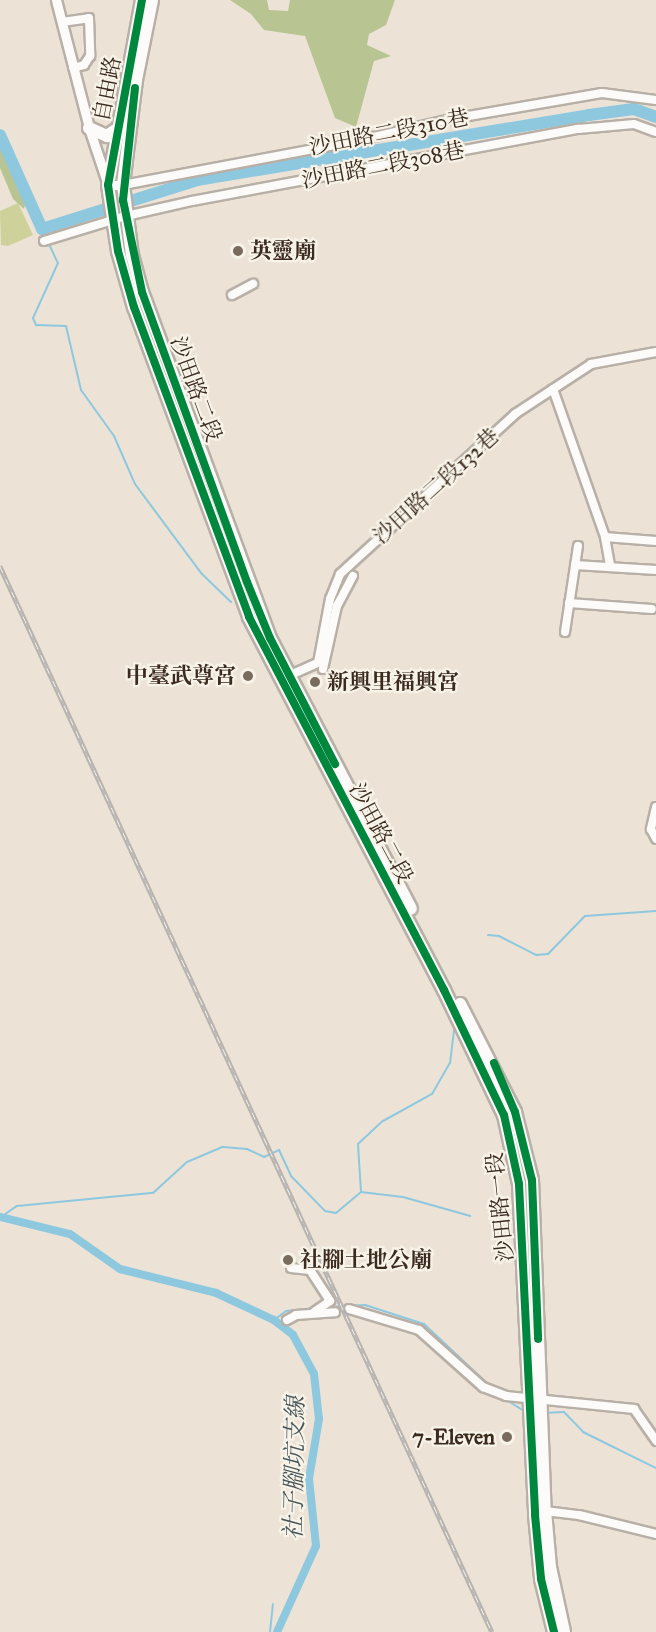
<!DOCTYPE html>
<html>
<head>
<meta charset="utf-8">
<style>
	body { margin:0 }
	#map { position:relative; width:656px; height:1632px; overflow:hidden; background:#ece3d6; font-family:"IM FELL Great Primer","Noto Serif TC",serif }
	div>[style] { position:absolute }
	.green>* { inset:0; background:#ced29a }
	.forest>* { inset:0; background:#b9c493 }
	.stream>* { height:2px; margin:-1px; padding:0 1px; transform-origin:1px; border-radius:1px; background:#8ec8df }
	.canal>* { height:8px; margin:-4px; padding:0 4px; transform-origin:4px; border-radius:4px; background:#8ec8df }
	.river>* { height:12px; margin:-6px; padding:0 6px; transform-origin:6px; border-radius:6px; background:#8ec8df }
	.roads { filter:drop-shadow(2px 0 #b8b0a7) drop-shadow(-2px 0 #b8b0a7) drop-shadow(0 2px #b8b0a7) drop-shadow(0 -2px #b8b0a7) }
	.minor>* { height:8px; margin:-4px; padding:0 4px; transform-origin:4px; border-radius:4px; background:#fcfbf9 }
	.tertiary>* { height:9px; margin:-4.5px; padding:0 4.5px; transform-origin:4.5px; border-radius:4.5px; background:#fcfbf9 }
	.primary>* { height:12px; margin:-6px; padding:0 6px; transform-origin:6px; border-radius:6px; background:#fcfbf9 }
	.rail>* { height:4.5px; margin-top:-2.25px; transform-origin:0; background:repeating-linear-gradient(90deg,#f7f3e8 0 7px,#b6b3b0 0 14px); box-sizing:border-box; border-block:2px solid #b6b3b0 }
	.cycleway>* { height:8px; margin:-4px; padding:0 4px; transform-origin:4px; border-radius:4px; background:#00873e }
	.dots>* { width:16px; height:16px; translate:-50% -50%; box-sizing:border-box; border:3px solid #f7f3e8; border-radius:50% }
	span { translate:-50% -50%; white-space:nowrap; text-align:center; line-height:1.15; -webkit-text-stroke:4.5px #f7f3e8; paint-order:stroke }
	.street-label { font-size:22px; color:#3b2a1e }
	.poi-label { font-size:22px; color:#3b2a1e; font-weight:700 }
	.left { translate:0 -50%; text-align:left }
	.right { translate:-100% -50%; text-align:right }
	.water-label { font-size:24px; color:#485659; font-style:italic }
</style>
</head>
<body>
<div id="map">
	<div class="green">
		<i style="clip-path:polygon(18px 203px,33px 235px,8px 246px,1px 245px,0 211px)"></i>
	</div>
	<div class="forest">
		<i style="clip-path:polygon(230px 0,267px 0,269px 10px,288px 11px,290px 0,395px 0,386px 25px,369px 34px,367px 45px,391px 56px,374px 61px,356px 127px,335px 118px,305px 36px,264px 30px,251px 14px)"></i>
		<i style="clip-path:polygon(0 132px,28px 194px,24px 209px,13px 199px,0 168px)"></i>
	</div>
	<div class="stream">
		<i style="left:42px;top:229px;width:9px;rotate:63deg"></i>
		<i style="left:48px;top:242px;width:23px;rotate:65deg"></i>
		<i style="left:58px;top:263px;width:60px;rotate:114.4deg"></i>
		<i style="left:33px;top:318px;width:8px;rotate:67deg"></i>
		<i style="left:36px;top:325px;width:30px;rotate:2deg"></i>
		<i style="left:66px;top:326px;width:66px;rotate:76.8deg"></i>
		<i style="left:81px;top:390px;width:57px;rotate:54.3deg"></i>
		<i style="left:114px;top:436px;width:52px;rotate:66.4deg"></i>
		<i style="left:135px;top:484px;width:111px;rotate:53.4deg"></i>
		<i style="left:201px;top:573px;width:42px;rotate:44deg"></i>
		<i style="left:488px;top:935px;width:11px;rotate:5deg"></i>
		<i style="left:499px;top:936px;width:42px;rotate:27.2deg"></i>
		<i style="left:536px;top:955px;width:12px;rotate:-5deg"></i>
		<i style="left:548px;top:954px;width:53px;rotate:-45.8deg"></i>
		<i style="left:585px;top:916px;width:71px;rotate:-4deg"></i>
		<i style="left:361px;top:1192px;width:42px;rotate:6.8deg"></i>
		<i style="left:403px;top:1197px;width:70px;rotate:15.8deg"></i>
		<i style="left:1px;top:1217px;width:19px;rotate:-35deg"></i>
		<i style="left:17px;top:1206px;width:137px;rotate:-5.5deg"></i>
		<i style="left:153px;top:1193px;width:46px;rotate:-42.4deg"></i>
		<i style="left:187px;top:1162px;width:39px;rotate:-23deg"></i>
		<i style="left:223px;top:1147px;width:24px;rotate:5deg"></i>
		<i style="left:247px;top:1149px;width:19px;rotate:25deg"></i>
		<i style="left:264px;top:1157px;width:17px;rotate:-25deg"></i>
		<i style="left:279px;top:1150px;width:29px;rotate:65deg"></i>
		<i style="left:291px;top:1176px;width:49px;rotate:45.8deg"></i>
		<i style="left:325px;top:1211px;width:11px;rotate:10deg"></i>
		<i style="left:336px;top:1213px;width:33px;rotate:-40deg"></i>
		<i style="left:361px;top:1192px;width:48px;rotate:-93.6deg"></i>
		<i style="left:358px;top:1144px;width:34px;rotate:-43deg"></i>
		<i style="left:383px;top:1121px;width:56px;rotate:-28.9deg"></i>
		<i style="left:432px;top:1094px;width:36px;rotate:-60deg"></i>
		<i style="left:450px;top:1063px;width:38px;rotate:-83deg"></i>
		<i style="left:327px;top:1307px;width:38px;rotate:-3deg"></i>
		<i style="left:365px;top:1305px;width:62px;rotate:17.9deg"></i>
		<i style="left:424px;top:1324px;width:89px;rotate:43.2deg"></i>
		<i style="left:274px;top:1320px;width:15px;rotate:-37deg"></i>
		<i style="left:286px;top:1311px;width:29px;rotate:-6deg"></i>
		<i style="left:505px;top:1399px;width:26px;rotate:32deg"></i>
		<i style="left:544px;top:1413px;width:20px;rotate:-3deg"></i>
		<i style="left:564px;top:1412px;width:28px;rotate:46deg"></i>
		<i style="left:583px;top:1432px;width:81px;rotate:26.3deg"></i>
		<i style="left:270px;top:1632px;width:28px;rotate:-84deg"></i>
	</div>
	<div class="canal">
		<i style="left:0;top:1217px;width:72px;rotate:13.7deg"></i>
		<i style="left:70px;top:1234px;width:61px;rotate:35deg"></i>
		<i style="left:120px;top:1269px;width:99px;rotate:14deg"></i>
		<i style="left:216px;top:1293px;width:64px;rotate:25deg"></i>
		<i style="left:274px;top:1320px;width:24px;rotate:38deg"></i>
		<i style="left:293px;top:1335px;width:44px;rotate:61.7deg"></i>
		<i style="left:314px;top:1374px;width:45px;rotate:83.7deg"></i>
		<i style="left:319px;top:1419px;width:61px;rotate:99.5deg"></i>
		<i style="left:309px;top:1479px;width:67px;rotate:84deg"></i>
		<i style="left:316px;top:1546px;width:94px;rotate:114.4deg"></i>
	</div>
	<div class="river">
		<i style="left:0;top:135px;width:103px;rotate:65.9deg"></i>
		<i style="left:42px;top:229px;width:163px;rotate:-17.5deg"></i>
		<i style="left:197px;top:180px;width:397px;rotate:-9.4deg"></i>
		<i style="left:589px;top:115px;width:45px;rotate:-7.6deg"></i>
		<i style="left:634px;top:109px;width:23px;rotate:20deg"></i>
	</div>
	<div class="roads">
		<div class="minor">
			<i style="left:62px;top:22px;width:27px;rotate:-8deg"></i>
			<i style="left:89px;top:18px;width:38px;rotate:88deg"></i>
			<i style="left:90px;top:56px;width:11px;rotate:124deg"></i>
			<i style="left:84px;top:65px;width:11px;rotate:165deg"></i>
			<i style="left:123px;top:185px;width:242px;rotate:-10.7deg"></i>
			<i style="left:361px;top:140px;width:92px;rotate:-13.1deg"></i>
			<i style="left:451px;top:119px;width:153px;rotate:-9.8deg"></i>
			<i style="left:602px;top:93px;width:54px;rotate:7.4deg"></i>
			<i style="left:44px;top:241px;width:86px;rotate:-17deg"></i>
			<i style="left:126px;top:216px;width:68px;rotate:-12.8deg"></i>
			<i style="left:192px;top:201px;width:393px;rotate:-10.6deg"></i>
			<i style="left:578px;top:129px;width:56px;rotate:-5.1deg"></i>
			<i style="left:634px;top:124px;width:23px;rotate:20deg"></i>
			<i style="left:232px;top:295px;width:24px;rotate:-28deg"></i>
			<i style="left:553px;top:389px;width:157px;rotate:70.6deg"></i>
			<i style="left:605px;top:537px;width:29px;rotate:80deg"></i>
			<i style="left:605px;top:537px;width:51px;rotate:4.5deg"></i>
			<i style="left:575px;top:565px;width:81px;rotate:3.5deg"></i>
			<i style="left:569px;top:603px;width:83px;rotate:4.1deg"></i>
			<i style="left:565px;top:632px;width:87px;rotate:-81.4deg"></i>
			<i style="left:323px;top:669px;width:65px;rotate:-77.5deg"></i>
			<i style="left:337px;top:606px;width:34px;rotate:-62deg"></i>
			<i style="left:286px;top:677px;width:35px;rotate:-24deg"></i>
			<i style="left:318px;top:663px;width:65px;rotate:-79.4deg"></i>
			<i style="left:330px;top:599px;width:27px;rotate:-68deg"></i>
			<i style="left:340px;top:574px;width:237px;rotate:-42.4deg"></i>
			<i style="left:515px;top:414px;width:91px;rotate:-33.3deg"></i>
			<i style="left:591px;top:364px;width:66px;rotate:-10.5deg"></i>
			<i style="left:656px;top:807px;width:23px;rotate:103deg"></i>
			<i style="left:651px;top:829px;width:11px;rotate:63deg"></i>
			<i style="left:291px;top:1268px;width:19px;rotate:6deg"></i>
			<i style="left:310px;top:1270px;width:37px;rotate:57deg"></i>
			<i style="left:330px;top:1301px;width:19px;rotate:145deg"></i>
			<i style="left:349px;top:1309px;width:73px;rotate:16.7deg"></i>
			<i style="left:419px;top:1330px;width:86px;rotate:41.7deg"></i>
			<i style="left:483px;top:1387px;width:25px;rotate:21deg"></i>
			<i style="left:506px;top:1396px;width:129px;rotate:5.8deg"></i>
			<i style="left:634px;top:1409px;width:39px;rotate:55deg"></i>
			<i style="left:287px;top:1320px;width:10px;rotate:-29deg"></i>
			<i style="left:296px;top:1315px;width:39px;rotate:-4deg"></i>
			<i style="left:545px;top:1511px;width:34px;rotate:7deg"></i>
			<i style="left:579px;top:1515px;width:79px;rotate:13.9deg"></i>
		</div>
		<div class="tertiary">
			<i style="left:56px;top:0;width:132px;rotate:75.5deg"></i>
			<i style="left:89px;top:128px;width:60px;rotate:71.6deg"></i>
			<i style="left:108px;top:185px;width:15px"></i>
		</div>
		<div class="primary">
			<i style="left:142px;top:0;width:188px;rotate:100.4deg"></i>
			<i style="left:108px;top:185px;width:67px;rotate:81.4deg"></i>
			<i style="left:118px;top:251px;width:58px;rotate:74.1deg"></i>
			<i style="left:134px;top:307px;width:331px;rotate:69.6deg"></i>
			<i style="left:249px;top:617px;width:421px;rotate:62.4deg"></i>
			<i style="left:444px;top:990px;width:139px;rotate:64.4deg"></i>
			<i style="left:504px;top:1115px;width:71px;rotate:77.7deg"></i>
			<i style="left:519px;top:1184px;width:331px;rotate:87.2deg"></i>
			<i style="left:535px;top:1515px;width:64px;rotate:84.6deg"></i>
			<i style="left:541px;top:1579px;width:55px;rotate:76.2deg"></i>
			<i style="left:152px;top:0;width:82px;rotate:101.3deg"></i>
			<i style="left:136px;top:80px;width:106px;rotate:97.1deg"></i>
			<i style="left:123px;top:185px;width:71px;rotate:82.7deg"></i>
			<i style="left:132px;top:255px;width:38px;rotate:75deg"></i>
			<i style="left:142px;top:292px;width:369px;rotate:69.7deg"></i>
			<i style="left:270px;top:638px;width:305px;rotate:62.5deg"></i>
			<i style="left:89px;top:128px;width:20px;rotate:24deg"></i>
			<i style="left:107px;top:136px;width:12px;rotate:-35deg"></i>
			<i style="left:460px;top:1004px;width:121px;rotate:63deg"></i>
			<i style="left:515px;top:1112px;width:70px;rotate:76deg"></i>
			<i style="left:532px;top:1180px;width:331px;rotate:87.8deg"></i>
			<i style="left:545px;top:1511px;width:56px;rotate:84.9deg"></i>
			<i style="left:550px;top:1567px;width:66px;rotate:77.8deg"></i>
		</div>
	</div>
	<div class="rail">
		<i style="left:0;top:566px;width:1174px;rotate:65.22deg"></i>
	</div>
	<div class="cycleway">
		<i style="left:142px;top:0;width:188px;rotate:100.4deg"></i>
		<i style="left:108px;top:185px;width:67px;rotate:81.4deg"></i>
		<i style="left:118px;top:251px;width:58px;rotate:74.1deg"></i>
		<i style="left:134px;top:307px;width:331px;rotate:69.6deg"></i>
		<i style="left:249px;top:617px;width:421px;rotate:62.4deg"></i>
		<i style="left:444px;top:990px;width:139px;rotate:64.4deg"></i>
		<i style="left:504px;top:1115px;width:71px;rotate:77.7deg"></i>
		<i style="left:519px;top:1184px;width:331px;rotate:87.2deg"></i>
		<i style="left:535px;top:1515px;width:64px;rotate:84.6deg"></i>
		<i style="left:541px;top:1579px;width:55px;rotate:76.2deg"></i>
		<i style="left:135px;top:88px;width:113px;rotate:96.1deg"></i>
		<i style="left:123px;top:200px;width:94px;rotate:78.3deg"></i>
		<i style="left:142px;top:292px;width:308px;rotate:70.1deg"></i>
		<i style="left:247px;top:582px;width:61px;rotate:67.7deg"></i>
		<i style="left:270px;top:638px;width:142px;rotate:62.7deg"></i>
		<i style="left:494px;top:1063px;width:53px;rotate:66.8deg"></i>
		<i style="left:515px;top:1112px;width:70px;rotate:76deg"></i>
		<i style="left:532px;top:1180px;width:159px;rotate:87.8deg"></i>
	</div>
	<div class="dots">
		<i style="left:238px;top:251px;background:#796b5e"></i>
		<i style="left:248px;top:676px;background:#796b5e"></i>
		<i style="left:315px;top:682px;background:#796b5e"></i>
		<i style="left:288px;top:1260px;background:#796b5e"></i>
		<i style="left:507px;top:1437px;background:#796b5e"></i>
	</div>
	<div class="street-label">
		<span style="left:107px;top:89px;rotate:-79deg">自由路</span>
		<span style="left:389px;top:132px;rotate:-11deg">沙田路二段310巷</span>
		<span style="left:383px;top:165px;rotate:-11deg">沙田路二段308巷</span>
		<span style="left:196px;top:389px;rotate:70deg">沙田路二段</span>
		<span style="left:436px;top:486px;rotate:-42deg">沙田路二段132巷</span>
		<span style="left:381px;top:833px;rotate:62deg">沙田路二段</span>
		<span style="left:500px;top:1207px;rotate:-96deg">沙田路一段</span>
	</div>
	<div class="poi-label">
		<span class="left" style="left:250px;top:251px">英靈廟</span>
		<span class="right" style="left:236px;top:676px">中臺武尊宮</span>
		<span class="left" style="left:327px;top:682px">新興里福興宮</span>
		<span class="left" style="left:300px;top:1260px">社腳土地公廟</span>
		<span class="right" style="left:495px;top:1437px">7-Eleven</span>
	</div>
	<div class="water-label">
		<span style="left:295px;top:1468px;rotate:-89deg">社子腳坑支線</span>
	</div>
</div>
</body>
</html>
